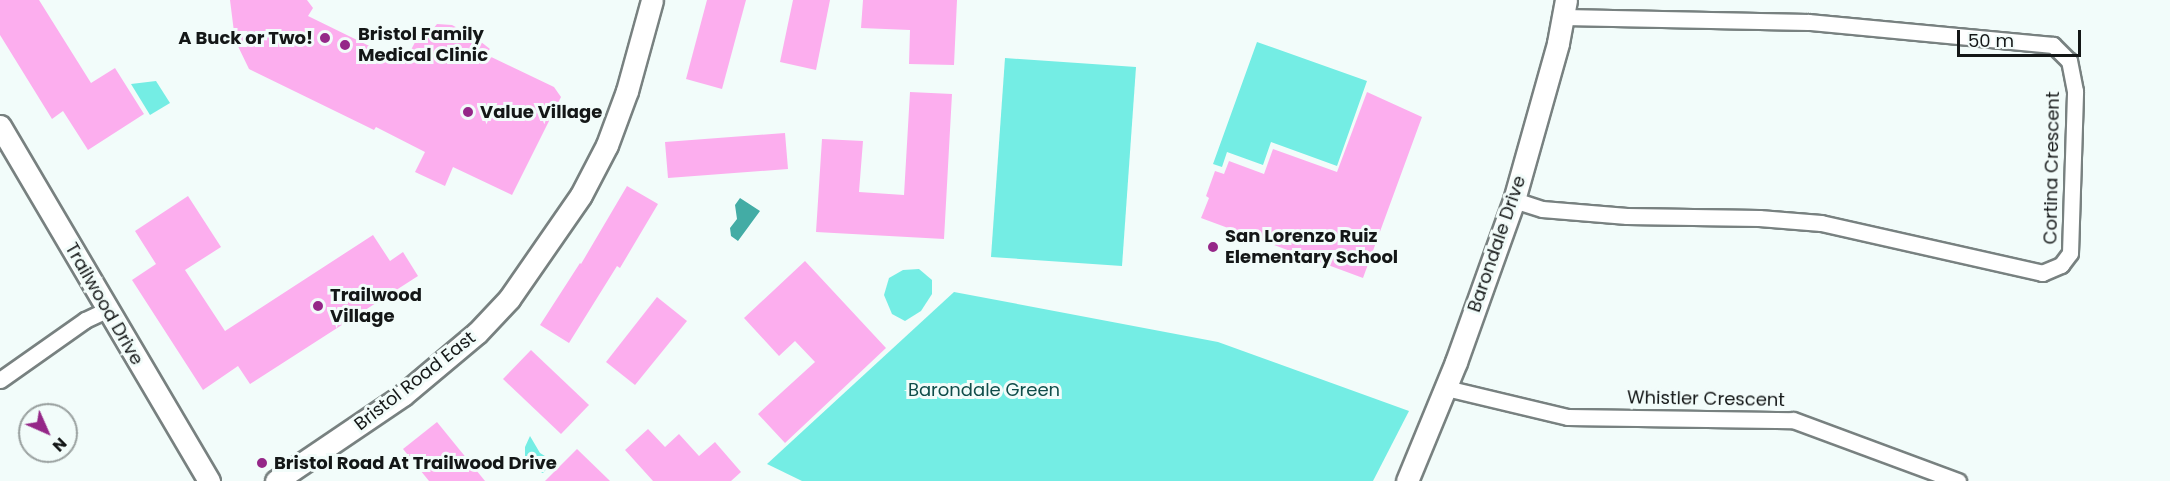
<!DOCTYPE html>
<html>
<head>
<meta charset="utf-8">
<style>
	body { margin:0 }
	#map { position:relative; width:2170px; height:481px; overflow:hidden; background:#f2fcfa; font-family:Poppins,sans-serif }
	div>[style] { position:absolute }
	.green>* { inset:0; background:#74ede4 }
	.water>* { inset:0; background:#43aca5 }
	.building>* { inset:0; background:#fcaeee }
	.roads { filter:drop-shadow(2px 0 #788180) drop-shadow(-2px 0 #788180) drop-shadow(0 2px #788180) drop-shadow(0 -2px #788180) }
	.street>* { height:15px; margin:-7.5px; padding:0 7.5px; transform-origin:7.5px; border-radius:7.5px; background:#fff }
	.secondary>* { height:21px; margin:-10.5px; padding:0 10.5px; transform-origin:10.5px; border-radius:10.5px; background:#fff }
	.dots>* { width:16px; height:16px; translate:-50% -50%; box-sizing:border-box; border:3px solid #f2fcfa; border-radius:50% }
	span { translate:-50% -50%; white-space:nowrap; text-align:center; line-height:1.15; -webkit-text-stroke:6px #f2fcfa; paint-order:stroke }
	.poi-label { font-size:18px; color:#141717; font-weight:700 }
	.left { translate:0 -50%; text-align:left }
	.right { translate:-100% -50%; text-align:right }
	.street-label { font-size:18px; color:#141717 }
	.park-label { font-size:18px; color:#0f4d4a }
	.north { position:absolute; left:18px; top:403px; width:60px; height:60px; box-sizing:border-box; background:#f2fcfa; border:2px solid #99a09f; border-radius:50%; rotate:135deg; font-size:16px; font-weight:700; line-height:24px; text-align:center; color:#141717 }
	.north::after { content:''; display:block; margin:auto; width:21px; height:27px; background:#952788; clip-path:polygon(50% 0,100% 100%,50% 72%,0 100%) }
	.scale { position:absolute; left:1957px; top:30px; width:124px; height:27px; box-sizing:border-box; border:3px solid #141717; border-top:0; padding-left:8px; font-size:18px; line-height:21px; white-space:nowrap; color:#141717; -webkit-text-stroke:4px #f2fcfa; paint-order:stroke }
</style>
</head>
<body>
<div id="map">
	<div class="green">
		<i style="clip-path:polygon(1257px 42px,1367px 81px,1337px 166px,1271px 142px,1263px 165px,1227px 152px,1222px 167px,1213px 164px)"></i>
		<i style="clip-path:polygon(1005px 58px,1136px 67px,1122px 266px,991px 257px)"></i>
		<i style="clip-path:polygon(156px 81px,170px 103px,150px 115px,131px 84px)"></i>
		<i style="clip-path:polygon(919px 269px,932px 280px,932px 294px,921px 311px,905px 321px,892px 314px,884px 295px,889px 278px,903px 270px)"></i>
		<i style="clip-path:polygon(954px 292px,1218px 342px,1409px 411px,1373px 481px,802px 481px,767px 464px)"></i>
		<i style="clip-path:polygon(530px 436px,540px 453px,553px 461px,543px 473px,529px 468px,525px 460px,525px 447px)"></i>
	</div>
	<div class="water">
		<i style="clip-path:polygon(740px 198px,760px 211px,738px 241px,731px 236px,730px 228px,737px 219px,735px 205px)"></i>
	</div>
	<div class="building">
		<i style="clip-path:polygon(0 0,39px 0,91px 83px,115px 68px,144px 114px,88px 150px,63px 111px,52px 119px,0 35px)"></i>
		<i style="clip-path:polygon(230px 0,307px 0,313px 8px,308px 16px,404px 63px,421px 31px,433px 29px,437px 24px,452px 25px,476px 38px,490px 49px,485px 54px,554px 87px,561px 97px,512px 195px,453px 167px,445px 186px,415px 172px,425px 152px,376px 127px,374px 130px,249px 69px,235px 40px)"></i>
		<i style="clip-path:polygon(707px 0,746px 0,722px 89px,686px 79px)"></i>
		<i style="clip-path:polygon(793px 0,830px 0,816px 70px,780px 62px)"></i>
		<i style="clip-path:polygon(863px 0,957px 0,954px 65px,909px 64px,910px 30px,861px 28px)"></i>
		<i style="clip-path:polygon(910px 92px,952px 94px,944px 239px,816px 232px,822px 139px,863px 141px,859px 192px,904px 195px)"></i>
		<i style="clip-path:polygon(1367px 92px,1422px 117px,1363px 278px,1201px 218px,1209px 198px,1206px 196px,1215px 171px,1224px 174px,1229px 161px,1264px 174px,1273px 149px,1337px 172px)"></i>
		<i style="clip-path:polygon(785px 133px,788px 169px,668px 178px,665px 142px)"></i>
		<i style="clip-path:polygon(627px 186px,658px 204px,620px 268px,617px 266px,569px 343px,540px 325px,580px 263px,581px 264px)"></i>
		<i style="clip-path:polygon(188px 196px,221px 247px,185px 270px,225px 331px,373px 235px,390px 261px,403px 252px,418px 276px,250px 384px,238px 366px,203px 390px,132px 280px,156px 264px,135px 231px)"></i>
		<i style="clip-path:polygon(805px 261px,886px 348px,785px 443px,758px 414px,815px 362px,795px 341px,779px 356px,744px 318px)"></i>
		<i style="clip-path:polygon(657px 297px,687px 321px,635px 385px,606px 362px)"></i>
		<i style="clip-path:polygon(531px 350px,589px 405px,561px 434px,503px 379px)"></i>
		<i style="clip-path:polygon(437px 422px,485px 481px,429px 481px,403px 449px)"></i>
		<i style="clip-path:polygon(648px 429px,665px 447px,679px 434px,699px 456px,715px 442px,741px 472px,731px 481px,653px 481px,625px 450px)"></i>
		<i style="clip-path:polygon(577px 449px,610px 481px,545px 481px)"></i>
	</div>
	<div class="roads">
		<div class="street">
			<i style="left:1514px;top:200px;width:29px;rotate:18deg"></i>
			<i style="left:1542px;top:209px;width:85px;rotate:4.7deg"></i>
			<i style="left:1627px;top:216px;width:132px;rotate:0.9deg"></i>
			<i style="left:1759px;top:218px;width:62px;rotate:4.6deg"></i>
			<i style="left:1821px;top:223px;width:227px;rotate:12.7deg"></i>
			<i style="left:2042px;top:273px;width:21px;rotate:-23deg"></i>
			<i style="left:2061px;top:265px;width:15px;rotate:-53deg"></i>
			<i style="left:2070px;top:253px;width:162px;rotate:-88.2deg"></i>
			<i style="left:2075px;top:91px;width:31px;rotate:-101deg"></i>
			<i style="left:2069px;top:61px;width:23px;rotate:-135deg"></i>
			<i style="left:2053px;top:45px;width:246px;rotate:-174.6deg"></i>
			<i style="left:1808px;top:22px;width:244px;rotate:-178.8deg"></i>
			<i style="left:0;top:380px;width:104px;rotate:-35.2deg"></i>
			<i style="left:85px;top:320px;width:23px;rotate:-25deg"></i>
			<i style="left:1446px;top:388px;width:125px;rotate:13.4deg"></i>
			<i style="left:1568px;top:417px;width:225px;rotate:0.8deg"></i>
			<i style="left:1793px;top:420px;width:176px;rotate:20.3deg"></i>
		</div>
		<div class="secondary">
			<i style="left:0;top:126px;width:412px;rotate:59.5deg"></i>
			<i style="left:276px;top:481px;width:153px;rotate:-34.1deg"></i>
			<i style="left:403px;top:395px;width:97px;rotate:-40deg"></i>
			<i style="left:477px;top:333px;width:47px;rotate:-46.7deg"></i>
			<i style="left:509px;top:299px;width:126px;rotate:-55.3deg"></i>
			<i style="left:581px;top:195px;width:56px;rotate:-62.5deg"></i>
			<i style="left:607px;top:145px;width:58px;rotate:-69.7deg"></i>
			<i style="left:627px;top:91px;width:94px;rotate:-74.6deg"></i>
			<i style="left:1407px;top:481px;width:129px;rotate:-67.6deg"></i>
			<i style="left:1456px;top:362px;width:172px;rotate:-70.3deg"></i>
			<i style="left:1514px;top:200px;width:163px;rotate:-74.3deg"></i>
			<i style="left:1558px;top:43px;width:44px;rotate:-79.5deg"></i>
		</div>
	</div>
	<div class="dots">
		<i style="left:325px;top:38px;background:#952788"></i>
		<i style="left:345px;top:45px;background:#952788"></i>
		<i style="left:468px;top:112px;background:#952788"></i>
		<i style="left:1213px;top:247px;background:#952788"></i>
		<i style="left:318px;top:306px;background:#952788"></i>
		<i style="left:262px;top:463px;background:#952788"></i>
	</div>
	<div class="poi-label">
		<span class="left" style="left:358px;top:45px">Bristol Family<br>Medical Clinic</span>
		<span class="right" style="left:313px;top:38px">A Buck or Two!</span>
		<span class="left" style="left:480px;top:112px">Value Village</span>
		<span class="left" style="left:1225px;top:247px">San Lorenzo Ruiz<br>Elementary School</span>
		<span class="left" style="left:330px;top:306px">Trailwood<br>Village</span>
		<span class="left" style="left:274px;top:463px">Bristol Road At Trailwood Drive</span>
	</div>
	<div class="street-label">
		<span style="left:2052px;top:168px;rotate:-89deg">Cortina Crescent</span>
		<span style="left:1497px;top:244px;rotate:-71deg">Barondale Drive</span>
		<span style="left:104px;top:304px;rotate:60deg">Trailwood Drive</span>
		<span style="left:415px;top:381px;rotate:-38deg">Bristol Road East</span>
		<span style="left:1706px;top:399px;rotate:1deg">Whistler Crescent</span>
	</div>
	<div class="park-label">
		<span style="left:984px;top:390px">Barondale Green</span>
	</div>
	<div class="north">N</div>
	<div class="scale">50 m</div>
</div>
</body>
</html>
